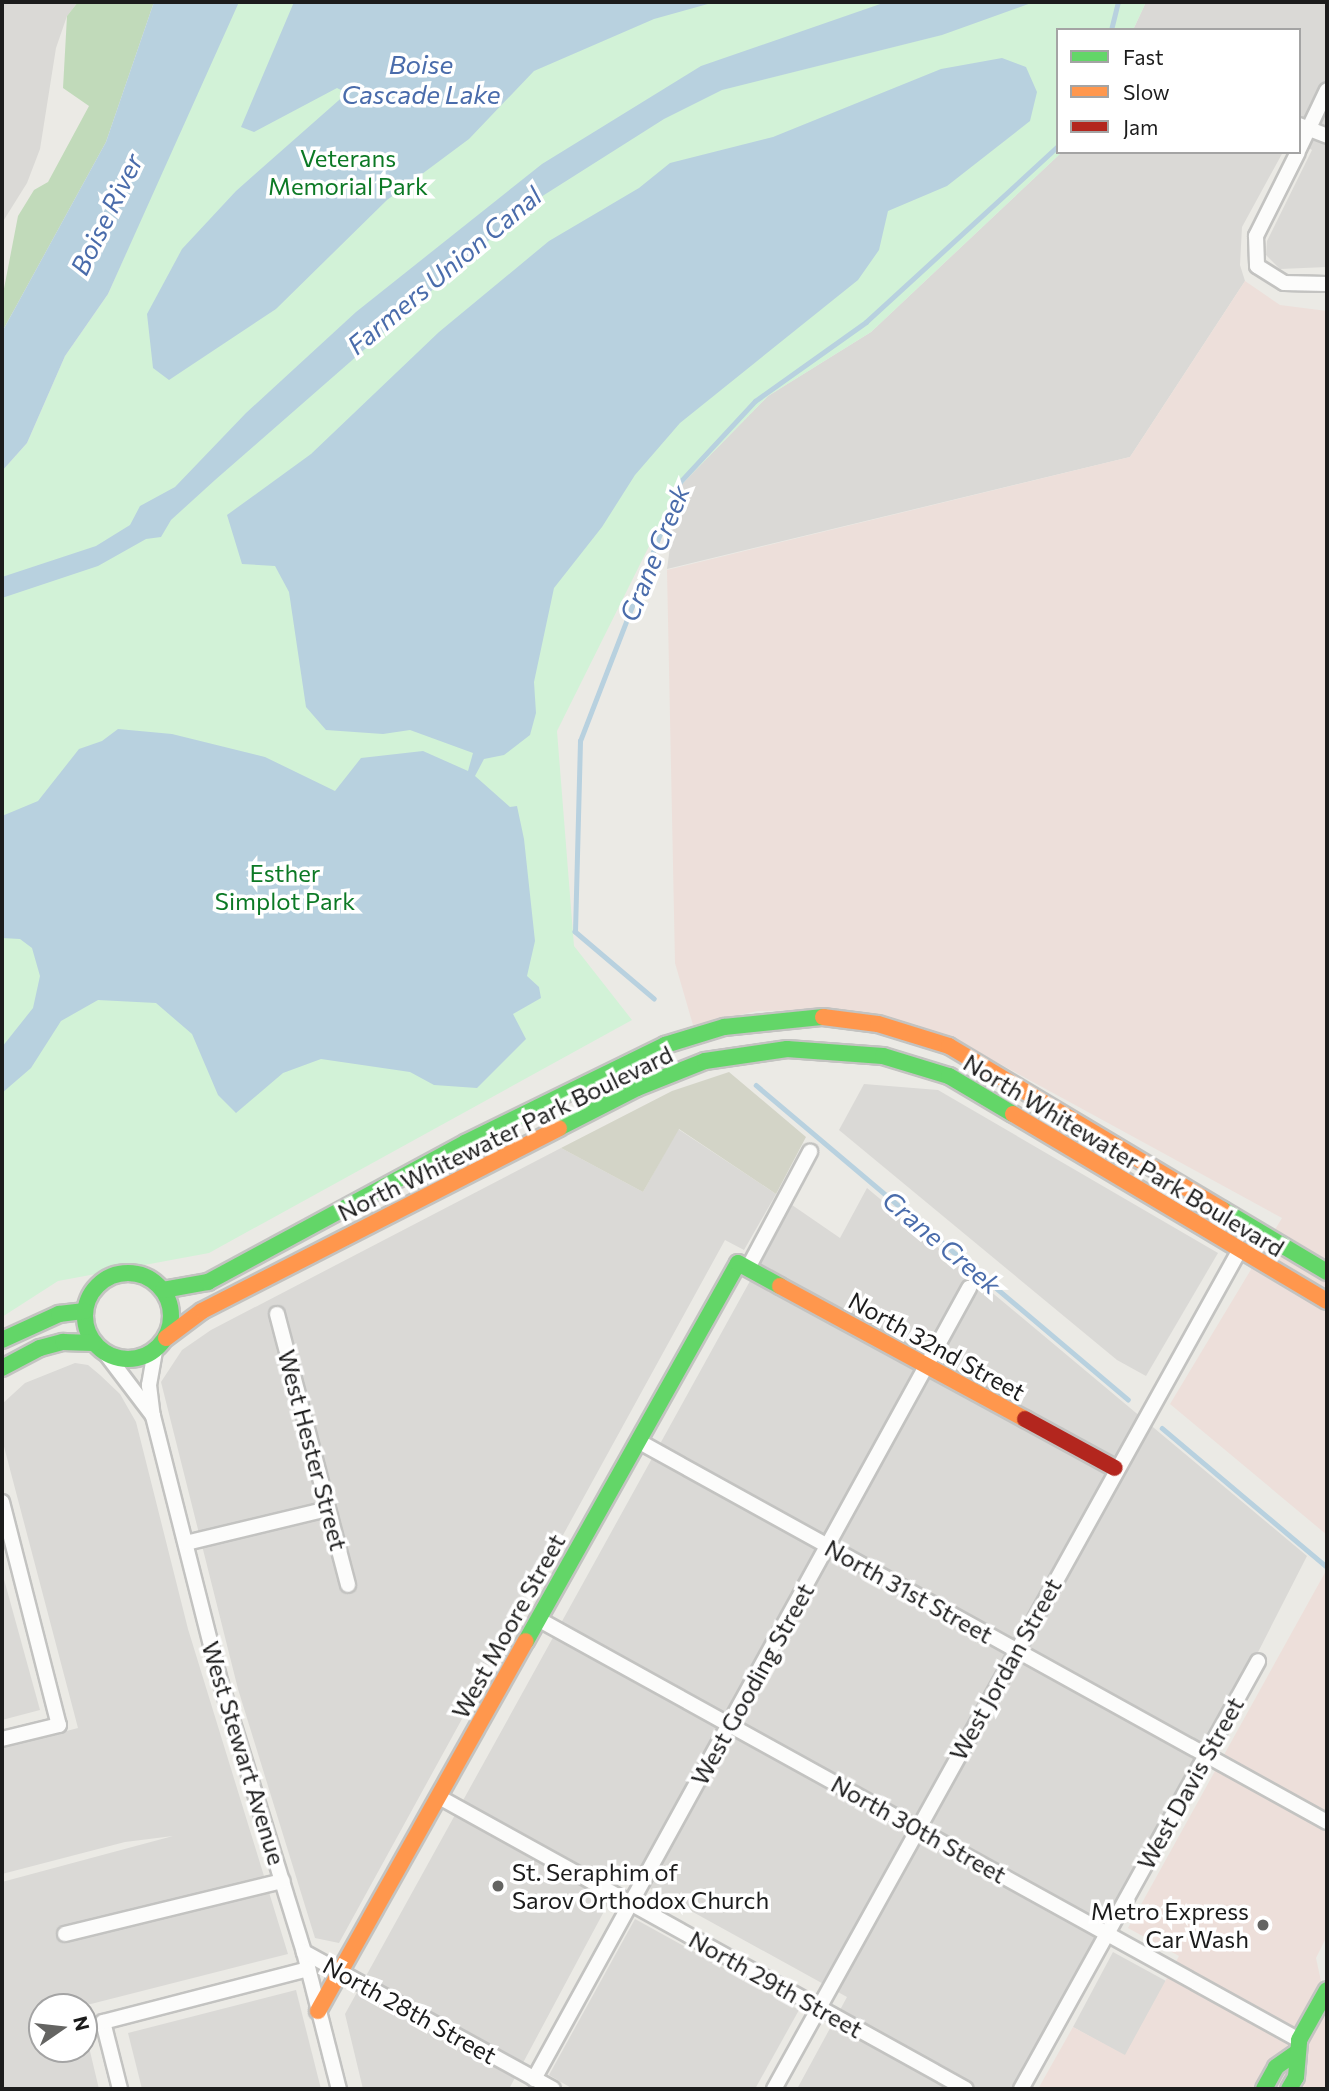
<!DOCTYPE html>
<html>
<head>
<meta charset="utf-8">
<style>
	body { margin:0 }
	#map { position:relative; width:1329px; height:2091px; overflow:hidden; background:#ebeae5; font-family:Commissioner,sans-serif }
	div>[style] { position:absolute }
	.residential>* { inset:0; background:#dad9d6 }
	.commercial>* { inset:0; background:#eddfda }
	.construction>* { inset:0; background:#d3d4c7 }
	.forest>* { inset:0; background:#c1daba }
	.park>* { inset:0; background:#d2f2d7 }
	.water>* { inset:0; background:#b8d1df }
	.stream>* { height:4.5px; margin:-2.25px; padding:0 2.25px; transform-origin:2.25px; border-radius:2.25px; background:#b8d1df }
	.roads { filter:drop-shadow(2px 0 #c3c3c1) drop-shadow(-2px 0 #c3c3c1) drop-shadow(0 2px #c3c3c1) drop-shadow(0 -2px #c3c3c1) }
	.street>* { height:14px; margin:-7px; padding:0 7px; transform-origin:7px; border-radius:7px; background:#fcfcfb }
	.fast>* { height:16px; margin:-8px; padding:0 8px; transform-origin:8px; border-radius:8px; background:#63d668 }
	.fast>.ring { margin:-8px; padding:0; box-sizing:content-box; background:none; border:16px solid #63d668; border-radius:50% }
	.slow>* { height:16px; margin:-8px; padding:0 8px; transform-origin:8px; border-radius:8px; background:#ff974d }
	.jam>* { height:16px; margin:-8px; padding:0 8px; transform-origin:8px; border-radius:8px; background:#b3261e }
	.dots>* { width:19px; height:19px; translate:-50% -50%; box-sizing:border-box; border:4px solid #fff; border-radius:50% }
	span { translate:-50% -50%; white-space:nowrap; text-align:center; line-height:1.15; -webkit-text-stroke:7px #fff; paint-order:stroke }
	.park-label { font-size:24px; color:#0c7925 }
	.street-label { font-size:24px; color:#1c1c1c }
	.poi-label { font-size:24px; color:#1c1c1c }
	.left { translate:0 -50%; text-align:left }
	.right { translate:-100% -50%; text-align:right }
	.water-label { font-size:26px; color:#4a6cab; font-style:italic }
	.frame { position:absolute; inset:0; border:4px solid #1c1c1c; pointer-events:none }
	.legend { position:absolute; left:1056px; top:28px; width:245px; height:126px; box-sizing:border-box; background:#fff; border:2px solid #a4a4a4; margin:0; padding:9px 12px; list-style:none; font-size:21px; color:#1c1c1c }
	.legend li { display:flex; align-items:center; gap:14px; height:35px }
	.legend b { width:35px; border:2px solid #a4a4a4 }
	.north { position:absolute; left:28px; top:1993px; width:70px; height:70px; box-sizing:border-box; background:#fff; border:2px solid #a4a4a4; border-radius:50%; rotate:76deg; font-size:19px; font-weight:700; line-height:28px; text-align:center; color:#1c1c1c }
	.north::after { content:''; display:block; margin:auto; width:24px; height:32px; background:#646462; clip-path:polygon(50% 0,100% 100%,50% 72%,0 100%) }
</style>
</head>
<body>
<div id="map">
	<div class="residential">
		<i style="clip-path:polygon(2px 2px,78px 2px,67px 16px,56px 48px,40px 149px,27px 183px,2px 223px)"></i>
		<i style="clip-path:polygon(1146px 2px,1327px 2px,1327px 267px,1280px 269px,1266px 255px,1267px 241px,1312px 150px,1299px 142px,1299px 30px,1133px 30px)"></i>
		<i style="clip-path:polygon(1062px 152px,1283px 152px,1242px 227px,1240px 265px,1245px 281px,1130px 457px,667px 569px,678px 488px,768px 396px,871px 332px)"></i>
		<i style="clip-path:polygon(864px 1084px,938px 1090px,1218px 1253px,1146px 1376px,1117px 1360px,839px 1130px)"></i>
		<i style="clip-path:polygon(678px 1129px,776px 1194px,744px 1250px,725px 1240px,339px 1943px,315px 1938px,238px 1689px,161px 1382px,182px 1350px,211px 1330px,561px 1148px,643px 1192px)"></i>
		<i style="clip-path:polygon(867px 1188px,1307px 1556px,1200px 1766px,1013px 2089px,797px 2089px,847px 1997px,624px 1874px,509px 2089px,363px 2089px,345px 2014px,792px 1205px,840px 1238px)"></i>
		<i style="clip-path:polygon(75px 1363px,88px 1365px,100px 1375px,120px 1394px,136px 1422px,188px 1629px,288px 1954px,79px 2007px,42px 2007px,42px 2049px,84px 2049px,84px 2026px,99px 2089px,2px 2089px,2px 1882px,173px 1836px,125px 1842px,2px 1874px,2px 1748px,78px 1728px,2px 1439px,2px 1404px,25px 1383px)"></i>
		<i style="clip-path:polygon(2px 1572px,40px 1710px,2px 1720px)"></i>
		<i style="clip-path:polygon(635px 1919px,799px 2010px,755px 2089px,573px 2089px,549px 2075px)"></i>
		<i style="clip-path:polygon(1113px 1952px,1166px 1981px,1125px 2056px,1073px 2027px)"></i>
		<i style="clip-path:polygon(296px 1990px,321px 2089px,142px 2089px,128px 2033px)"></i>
	</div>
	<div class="commercial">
		<i style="clip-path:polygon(1245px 281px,1280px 305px,1327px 311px,1327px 1535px,1170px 1404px,1282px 1218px,945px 1034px,836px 1009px,758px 1011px,693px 1025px,675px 963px,667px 570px,1130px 457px)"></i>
		<i style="clip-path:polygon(1327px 1569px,1327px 1936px,1316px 1958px,1327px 2009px,1327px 2089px,1038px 2089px,1073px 2027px,1125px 2055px,1179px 1956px,1128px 1928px)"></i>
	</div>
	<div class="construction">
		<i style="clip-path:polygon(729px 1072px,806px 1137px,776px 1194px,679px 1129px,643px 1192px,561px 1148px,672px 1091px)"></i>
	</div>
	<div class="forest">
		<i style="clip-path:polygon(78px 2px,154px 2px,106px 142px,2px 332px,2px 299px,18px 216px,34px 190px,48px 182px,89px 106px,63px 88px,67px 16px)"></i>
	</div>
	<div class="park">
		<i style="clip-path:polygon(236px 2px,1146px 2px,1133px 30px,1058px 30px,1058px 152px,1062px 152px,871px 332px,768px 396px,678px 488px,557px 731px,574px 946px,632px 1020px,209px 1253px,58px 1281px,2px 1317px,2px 471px,27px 443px,65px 356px,108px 294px)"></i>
	</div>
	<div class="water">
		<i style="clip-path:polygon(154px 2px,239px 2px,108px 294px,65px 356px,27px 443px,2px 471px,2px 332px,106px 142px)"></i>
		<i style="clip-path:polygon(294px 2px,715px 2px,654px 19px,534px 71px,469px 139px,387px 200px,276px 309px,169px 380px,153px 368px,147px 314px,182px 249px,236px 191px,347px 93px,337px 88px,254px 132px,241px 127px)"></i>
		<i style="clip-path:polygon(886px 2px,1034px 2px,942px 35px,722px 90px,664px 119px,533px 202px,215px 480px,171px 520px,161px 537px,146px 539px,98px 566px,2px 598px,2px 577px,96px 546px,130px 525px,140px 506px,175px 487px,246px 413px,356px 312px,542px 164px,701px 66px)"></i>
		<i style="clip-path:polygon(1002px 58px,1026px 67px,1037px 92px,1030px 121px,947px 186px,888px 211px,879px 250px,858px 280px,680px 423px,635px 475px,602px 527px,554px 588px,534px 682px,536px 713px,530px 735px,504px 755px,484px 759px,475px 776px,510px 807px,517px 806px,524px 839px,535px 941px,527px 976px,539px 987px,541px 998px,513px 1014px,526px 1039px,477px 1088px,434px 1085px,410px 1072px,321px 1059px,283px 1073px,236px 1113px,218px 1095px,192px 1034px,156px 1003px,98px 1000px,61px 1021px,31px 1068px,2px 1093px,2px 1047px,33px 1008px,40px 976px,32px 948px,20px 939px,2px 938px,2px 816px,38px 801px,79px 749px,102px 741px,118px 729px,172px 734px,265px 757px,335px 791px,361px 758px,423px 751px,468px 771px,473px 753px,410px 730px,383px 734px,326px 730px,306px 707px,289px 592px,275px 566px,242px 564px,227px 515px,311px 454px,439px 332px,549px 241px,639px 188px,670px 163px,773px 137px,941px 69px)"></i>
	</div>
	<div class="stream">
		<i style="left:1111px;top:30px;width:29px;rotate:-76deg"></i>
		<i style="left:654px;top:999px;width:104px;rotate:-139.7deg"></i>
		<i style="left:575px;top:932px;width:191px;rotate:-88.5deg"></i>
		<i style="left:580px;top:741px;width:278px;rotate:-68.9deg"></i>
		<i style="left:680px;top:482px;width:110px;rotate:-47.2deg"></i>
		<i style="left:755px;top:401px;width:136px;rotate:-35.4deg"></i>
		<i style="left:866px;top:322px;width:260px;rotate:-42.5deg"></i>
		<i style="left:756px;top:1085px;width:487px;rotate:40.2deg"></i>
		<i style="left:1162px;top:1428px;width:216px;rotate:40.1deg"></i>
	</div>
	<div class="roads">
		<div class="street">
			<i style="left:1299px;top:125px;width:30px;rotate:21deg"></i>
			<i style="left:1299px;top:149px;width:65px;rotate:-64.6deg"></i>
			<i style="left:1298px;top:152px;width:94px;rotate:116.6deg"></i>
			<i style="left:1256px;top:236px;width:30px;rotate:88deg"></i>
			<i style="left:1257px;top:266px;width:32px;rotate:32deg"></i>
			<i style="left:1284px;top:283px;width:43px;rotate:1.3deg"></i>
			<i style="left:748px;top:1268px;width:132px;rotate:-61.9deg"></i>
			<i style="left:277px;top:1314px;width:280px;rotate:75.3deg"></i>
			<i style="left:155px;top:1351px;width:35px;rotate:100deg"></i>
			<i style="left:149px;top:1385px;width:31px;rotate:83deg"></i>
			<i style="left:153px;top:1416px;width:276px;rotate:75.8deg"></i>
			<i style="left:221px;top:1684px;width:281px;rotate:72.8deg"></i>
			<i style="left:304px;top:1952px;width:141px;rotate:75.7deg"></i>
			<i style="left:106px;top:1354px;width:78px;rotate:52.8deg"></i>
			<i style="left:638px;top:1441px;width:787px;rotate:28.94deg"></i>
			<i style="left:2px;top:1502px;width:230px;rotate:75.7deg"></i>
			<i style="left:59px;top:1725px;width:59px;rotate:166.2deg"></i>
			<i style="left:186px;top:1543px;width:146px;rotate:-13.5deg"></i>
			<i style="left:538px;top:1619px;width:870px;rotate:28.95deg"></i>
			<i style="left:439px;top:1797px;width:602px;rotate:28.99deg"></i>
			<i style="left:65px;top:1934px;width:224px;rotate:-13.7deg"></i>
			<i style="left:304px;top:1952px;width:284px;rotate:28.8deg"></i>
			<i style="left:534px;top:2079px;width:903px;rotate:-61.19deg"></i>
			<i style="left:120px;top:2089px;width:69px;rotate:-104.2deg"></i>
			<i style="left:103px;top:2022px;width:212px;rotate:-14.5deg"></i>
			<i style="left:774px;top:2089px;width:958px;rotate:-60.97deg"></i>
			<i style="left:1021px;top:2089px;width:489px;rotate:-61deg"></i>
		</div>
		<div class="fast">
			<i style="left:559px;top:1128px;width:88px;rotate:-27.1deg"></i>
			<i style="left:637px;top:1088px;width:73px;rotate:-21.7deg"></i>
			<i style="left:705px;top:1061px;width:83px;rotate:-8.3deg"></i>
			<i style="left:787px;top:1049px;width:96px;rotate:4.2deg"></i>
			<i style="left:883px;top:1056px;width:69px;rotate:16.9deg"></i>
			<i style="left:949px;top:1076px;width:74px;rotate:30.7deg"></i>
			<i style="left:1223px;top:1210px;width:121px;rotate:30.8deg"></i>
			<i class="ring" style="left:85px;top:1273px;width:70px;height:70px"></i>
			<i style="left:163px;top:1290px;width:46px;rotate:-10.1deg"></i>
			<i style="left:208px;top:1282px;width:292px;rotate:-28.4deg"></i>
			<i style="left:465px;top:1143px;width:223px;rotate:-26.1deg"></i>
			<i style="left:665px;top:1045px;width:62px;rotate:-17deg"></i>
			<i style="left:724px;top:1027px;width:100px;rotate:-5.8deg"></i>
			<i style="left:2px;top:1340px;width:63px;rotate:-24.5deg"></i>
			<i style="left:59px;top:1314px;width:26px;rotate:-7deg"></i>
			<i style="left:2px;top:1368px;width:43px;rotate:-27.8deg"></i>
			<i style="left:40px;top:1348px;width:24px;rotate:-15deg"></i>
			<i style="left:63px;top:1342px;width:31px;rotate:2deg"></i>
			<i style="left:526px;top:1641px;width:433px;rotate:-60.7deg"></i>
			<i style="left:738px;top:1263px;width:48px;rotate:28.7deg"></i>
			<i style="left:1264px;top:2089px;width:25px;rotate:-61deg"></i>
			<i style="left:1276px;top:2067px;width:24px;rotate:-35deg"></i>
			<i style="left:1289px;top:2089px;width:14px;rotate:-60deg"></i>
			<i style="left:1296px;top:2077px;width:37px;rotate:-85deg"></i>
			<i style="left:1299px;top:2040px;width:57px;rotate:-60.8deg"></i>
		</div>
		<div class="slow">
			<i style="left:823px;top:1017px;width:55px;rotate:7.3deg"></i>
			<i style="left:878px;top:1024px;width:74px;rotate:17.2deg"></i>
			<i style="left:949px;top:1046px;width:319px;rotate:30.9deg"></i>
			<i style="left:1013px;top:1114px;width:365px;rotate:30.8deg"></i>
			<i style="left:780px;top:1286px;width:279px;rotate:28.5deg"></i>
			<i style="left:166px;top:1338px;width:45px;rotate:-36.9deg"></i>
			<i style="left:202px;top:1311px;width:401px;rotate:-27.1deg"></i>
			<i style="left:318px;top:2011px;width:424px;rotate:-60.7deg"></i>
		</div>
		<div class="jam">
			<i style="left:1025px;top:1419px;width:102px;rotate:28.6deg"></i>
		</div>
	</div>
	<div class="dots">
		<i style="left:498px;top:1886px;background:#646462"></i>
		<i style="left:1263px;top:1925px;background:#646462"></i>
	</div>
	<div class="park-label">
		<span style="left:348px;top:172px">Veterans<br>Memorial Park</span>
		<span style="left:285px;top:887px">Esther<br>Simplot Park</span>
	</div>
	<div class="street-label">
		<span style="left:505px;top:1133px;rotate:-26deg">North Whitewater Park Boulevard</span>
		<span style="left:1124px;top:1155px;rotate:31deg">North Whitewater Park Boulevard</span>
		<span style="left:937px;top:1346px;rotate:29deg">North 32nd Street</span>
		<span style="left:313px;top:1450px;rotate:75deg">West Hester Street</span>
		<span style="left:909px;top:1591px;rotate:29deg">North 31st Street</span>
		<span style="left:508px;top:1626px;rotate:-61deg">West Moore Street</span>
		<span style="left:1005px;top:1669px;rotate:-61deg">West Jordan Street</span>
		<span style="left:752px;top:1684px;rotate:-61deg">West Gooding Street</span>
		<span style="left:244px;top:1753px;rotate:73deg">West Stewart Avenue</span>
		<span style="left:1190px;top:1783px;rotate:-61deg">West Davis Street</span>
		<span style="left:919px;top:1829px;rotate:29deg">North 30th Street</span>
		<span style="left:776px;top:1984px;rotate:29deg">North 29th Street</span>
		<span style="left:410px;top:2010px;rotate:29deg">North 28th Street</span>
	</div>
	<div class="poi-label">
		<span class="left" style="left:512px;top:1886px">St. Seraphim of<br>Sarov Orthodox Church</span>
		<span class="right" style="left:1249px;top:1925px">Metro Express<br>Car Wash</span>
	</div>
	<div class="water-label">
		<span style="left:421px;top:79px">Boise<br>Cascade Lake</span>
		<span style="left:106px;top:214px;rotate:-64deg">Boise River</span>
		<span style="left:444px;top:270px;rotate:-40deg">Farmers Union Canal</span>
		<span style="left:654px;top:553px;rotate:-68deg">Crane Creek</span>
		<span style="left:942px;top:1242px;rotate:40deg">Crane Creek</span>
	</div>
	<div class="frame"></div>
	<ul class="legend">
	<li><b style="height:9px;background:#63d668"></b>Fast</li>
	<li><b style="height:9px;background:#ff974d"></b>Slow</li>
	<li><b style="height:9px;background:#b3261e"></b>Jam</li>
	</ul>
	<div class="north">N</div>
</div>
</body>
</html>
